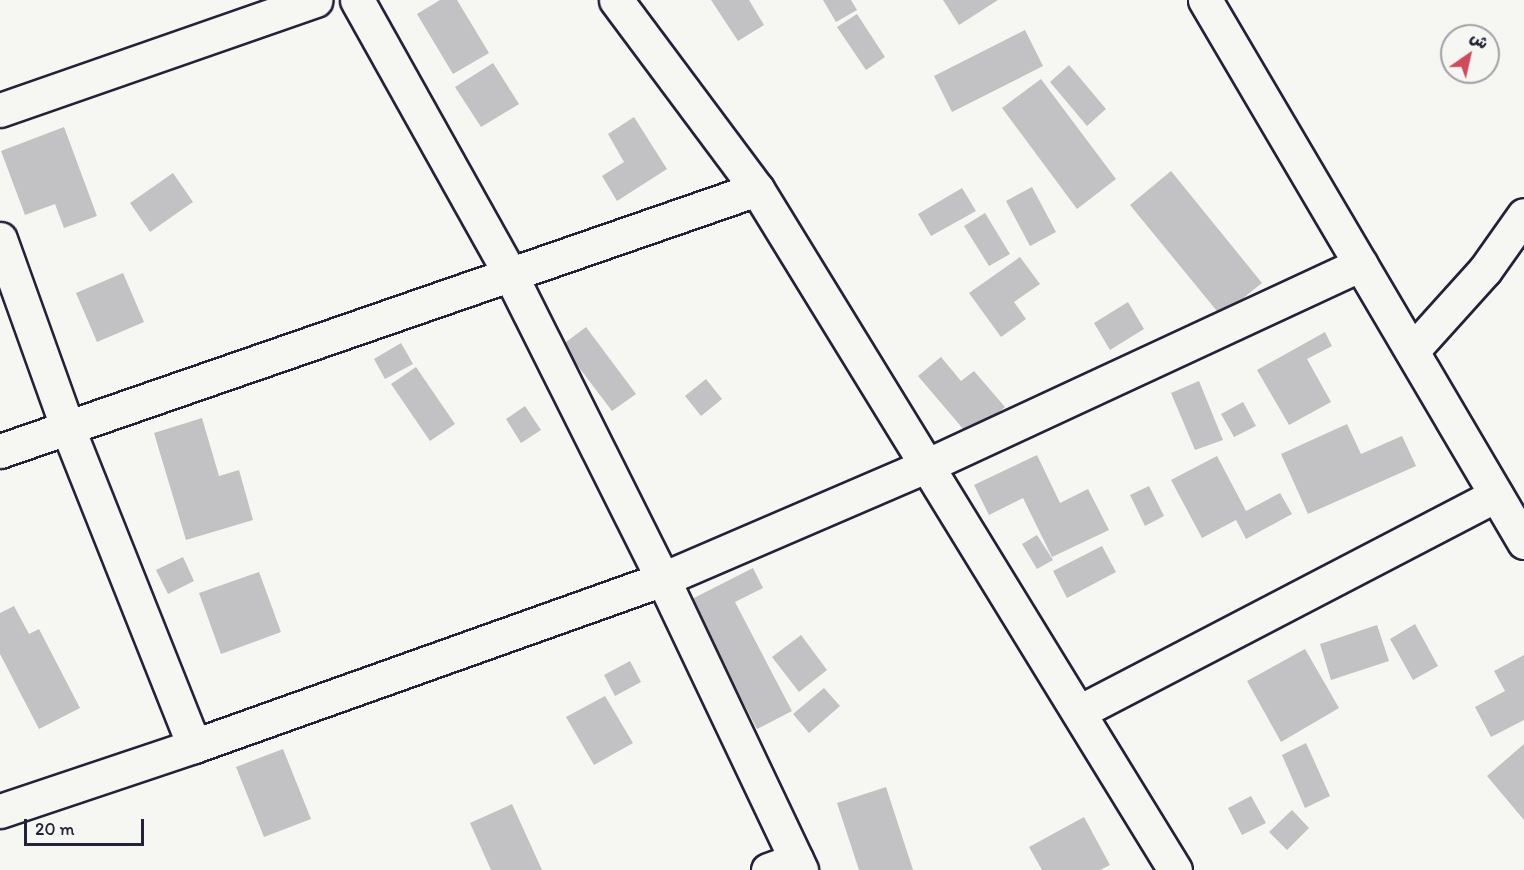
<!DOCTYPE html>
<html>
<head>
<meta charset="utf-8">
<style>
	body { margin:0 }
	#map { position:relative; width:1524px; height:870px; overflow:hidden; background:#f6f6f2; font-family:Itim,"Playpen Sans Arabic",sans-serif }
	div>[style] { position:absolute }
	.building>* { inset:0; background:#c2c2c4 }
	.roads { filter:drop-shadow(2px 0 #22223b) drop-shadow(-2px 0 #22223b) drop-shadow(0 2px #22223b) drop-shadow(0 -2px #22223b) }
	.minor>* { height:33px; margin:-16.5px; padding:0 16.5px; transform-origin:16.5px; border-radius:16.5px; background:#f6f6f2 }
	span { translate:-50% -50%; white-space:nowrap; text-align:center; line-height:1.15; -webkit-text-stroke:4.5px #f6f6f2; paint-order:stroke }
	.north { position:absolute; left:1440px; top:24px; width:60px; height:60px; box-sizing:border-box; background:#f6f6f2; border:2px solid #a1a1a9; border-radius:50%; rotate:34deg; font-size:16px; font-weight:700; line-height:24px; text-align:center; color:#22223b }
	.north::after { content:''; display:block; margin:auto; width:21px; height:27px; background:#d1495b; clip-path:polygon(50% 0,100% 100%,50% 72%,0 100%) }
	.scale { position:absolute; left:24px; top:819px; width:120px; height:27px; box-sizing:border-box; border:3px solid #22223b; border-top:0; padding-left:8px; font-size:18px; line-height:21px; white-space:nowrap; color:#22223b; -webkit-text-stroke:4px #f6f6f2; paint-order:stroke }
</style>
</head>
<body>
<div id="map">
	<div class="building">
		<i style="clip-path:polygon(440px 0,457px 0,489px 53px,453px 74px,417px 14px)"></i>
		<i style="clip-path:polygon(711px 0,749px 0,764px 25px,738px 41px)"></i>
		<i style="clip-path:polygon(823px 0,851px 0,857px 10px,836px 22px)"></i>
		<i style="clip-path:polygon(943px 0,998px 0,959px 25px)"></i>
		<i style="clip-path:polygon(857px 14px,885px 57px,866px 70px,837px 27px)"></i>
		<i style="clip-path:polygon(1025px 30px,1043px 66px,952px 112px,934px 76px)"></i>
		<i style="clip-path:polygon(493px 63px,519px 104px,481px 127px,455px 87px)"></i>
		<i style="clip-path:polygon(1069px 65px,1106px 109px,1087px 126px,1050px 82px)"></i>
		<i style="clip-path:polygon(1041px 79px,1116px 179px,1077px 209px,1002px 108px)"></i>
		<i style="clip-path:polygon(634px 117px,667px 169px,617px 201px,602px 176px,624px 162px,608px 134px)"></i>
		<i style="clip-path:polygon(64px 127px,97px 216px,64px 228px,55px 204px,25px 215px,1px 151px)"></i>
		<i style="clip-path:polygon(1171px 171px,1262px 283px,1221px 316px,1130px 205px)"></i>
		<i style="clip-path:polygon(173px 173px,193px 202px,150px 232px,130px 203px)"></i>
		<i style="clip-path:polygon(1032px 187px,1056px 232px,1030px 246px,1006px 201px)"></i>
		<i style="clip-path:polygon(962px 188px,976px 211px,931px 236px,918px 214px)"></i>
		<i style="clip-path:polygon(985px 213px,1010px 254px,989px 266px,964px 226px)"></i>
		<i style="clip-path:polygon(1020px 257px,1040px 284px,1014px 302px,1026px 319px,1001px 337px,969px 293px)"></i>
		<i style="clip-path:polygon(123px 273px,144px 322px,97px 342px,76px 293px)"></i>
		<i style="clip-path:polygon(1128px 302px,1144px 329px,1110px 350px,1094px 323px)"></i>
		<i style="clip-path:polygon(586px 327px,636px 394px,612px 411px,562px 345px)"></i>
		<i style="clip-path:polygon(1325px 332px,1332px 346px,1307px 359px,1331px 402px,1289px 425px,1257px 370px)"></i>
		<i style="clip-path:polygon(401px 343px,413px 364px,385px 379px,374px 359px)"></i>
		<i style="clip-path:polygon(941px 357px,961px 381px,974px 371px,1005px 407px,970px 437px,918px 376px)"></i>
		<i style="clip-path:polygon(416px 367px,455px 424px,430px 441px,391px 384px)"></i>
		<i style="clip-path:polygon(706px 379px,722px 399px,701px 416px,685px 396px)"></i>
		<i style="clip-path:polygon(1199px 381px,1223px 440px,1195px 450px,1171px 393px)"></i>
		<i style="clip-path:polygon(1243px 402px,1256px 426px,1234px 437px,1221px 414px)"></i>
		<i style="clip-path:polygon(525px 406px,541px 430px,521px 443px,506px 419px)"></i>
		<i style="clip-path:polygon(202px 418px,219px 476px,239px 470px,253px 520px,186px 540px,154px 433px)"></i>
		<i style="clip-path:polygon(1347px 424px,1361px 454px,1402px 436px,1416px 466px,1308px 514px,1281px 454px)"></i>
		<i style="clip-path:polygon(1037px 455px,1060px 503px,1088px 489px,1109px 530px,1052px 557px,1023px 498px,989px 515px,974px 485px)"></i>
		<i style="clip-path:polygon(1217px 456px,1246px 511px,1280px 493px,1292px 514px,1246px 539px,1236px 520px,1202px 538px,1171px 480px)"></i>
		<i style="clip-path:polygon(1149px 486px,1164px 516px,1145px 526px,1130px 495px)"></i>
		<i style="clip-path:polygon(1037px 535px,1053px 560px,1037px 569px,1022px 544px)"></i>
		<i style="clip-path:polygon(1102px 546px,1116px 572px,1067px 598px,1053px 571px)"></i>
		<i style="clip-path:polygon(183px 557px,194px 581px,168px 594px,156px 570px)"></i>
		<i style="clip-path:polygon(753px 568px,763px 588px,735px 602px,792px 711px,757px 729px,690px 600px)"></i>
		<i style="clip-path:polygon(259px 572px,281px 632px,221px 654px,199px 593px)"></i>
		<i style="clip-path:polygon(14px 606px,29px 634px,39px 629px,80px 708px,39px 729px,0 654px,0 613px)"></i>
		<i style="clip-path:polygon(1415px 624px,1438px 666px,1413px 680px,1390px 639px)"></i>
		<i style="clip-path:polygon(1377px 625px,1389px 661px,1331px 680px,1320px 644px)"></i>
		<i style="clip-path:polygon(801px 635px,827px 670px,799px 692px,772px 657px)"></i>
		<i style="clip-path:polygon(1305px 649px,1339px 708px,1281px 742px,1247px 681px)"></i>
		<i style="clip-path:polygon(1524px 655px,1524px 720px,1491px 737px,1475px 707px,1505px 691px,1494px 671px)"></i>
		<i style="clip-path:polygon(630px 661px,641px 682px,615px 696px,604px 675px)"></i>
		<i style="clip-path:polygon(824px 688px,840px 706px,809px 733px,793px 714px)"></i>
		<i style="clip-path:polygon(605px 696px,633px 743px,594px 765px,566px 717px)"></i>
		<i style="clip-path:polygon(1306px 743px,1330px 796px,1305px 808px,1282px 755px)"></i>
		<i style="clip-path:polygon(1524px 744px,1524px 820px,1487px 776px)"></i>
		<i style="clip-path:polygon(283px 749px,311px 819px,264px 837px,236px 767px)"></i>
		<i style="clip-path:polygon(886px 787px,913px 870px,859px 870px,837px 803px)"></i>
		<i style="clip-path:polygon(1251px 796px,1266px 823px,1242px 835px,1228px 808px)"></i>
		<i style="clip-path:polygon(512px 804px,542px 870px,491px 870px,470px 823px)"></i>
		<i style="clip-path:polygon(1292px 810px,1309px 828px,1287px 850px,1269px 832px)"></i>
		<i style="clip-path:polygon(1084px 817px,1110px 865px,1100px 870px,1042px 870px,1029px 847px)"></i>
	</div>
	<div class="roads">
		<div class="minor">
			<i style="left:357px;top:0;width:316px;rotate:60.8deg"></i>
			<i style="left:511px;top:276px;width:339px;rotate:63.4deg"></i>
			<i style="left:663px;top:579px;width:322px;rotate:64.6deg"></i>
			<i style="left:616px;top:0;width:236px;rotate:53.3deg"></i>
			<i style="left:757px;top:189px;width:799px;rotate:58.46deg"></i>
			<i style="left:1205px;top:0;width:629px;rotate:59.52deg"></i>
			<i style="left:0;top:110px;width:334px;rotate:-19.2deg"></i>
			<i style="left:0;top:239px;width:202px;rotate:70.3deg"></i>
			<i style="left:68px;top:429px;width:341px;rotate:68.3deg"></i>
			<i style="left:1412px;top:351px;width:109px;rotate:-48deg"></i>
			<i style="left:1485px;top:270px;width:67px;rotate:-54.7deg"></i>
			<i style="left:0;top:451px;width:801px;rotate:-19.09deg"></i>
			<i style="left:1079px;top:712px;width:470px;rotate:-27.5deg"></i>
			<i style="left:0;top:811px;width:205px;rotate:-18.5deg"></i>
			<i style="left:194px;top:746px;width:498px;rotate:-19.6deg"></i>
			<i style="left:663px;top:579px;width:288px;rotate:-23.3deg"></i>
			<i style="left:928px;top:465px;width:477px;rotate:-24.9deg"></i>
			<i style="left:768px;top:870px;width:30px;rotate:-20deg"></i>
		</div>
	</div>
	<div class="north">ش</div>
	<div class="scale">20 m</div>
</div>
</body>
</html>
